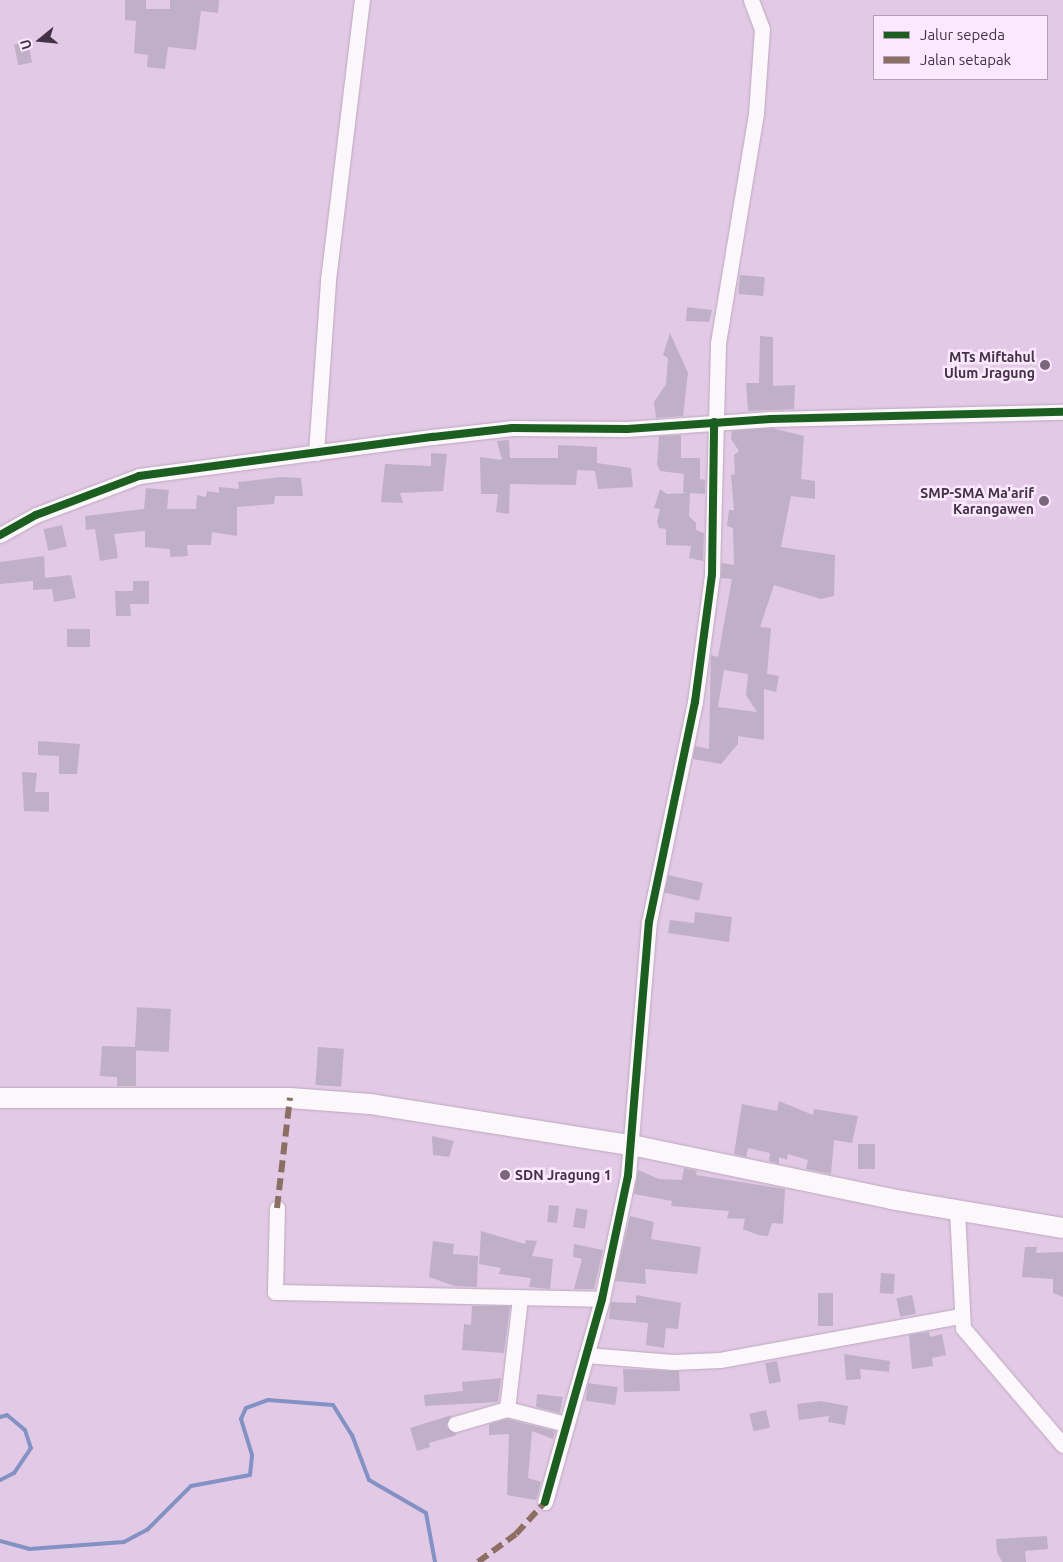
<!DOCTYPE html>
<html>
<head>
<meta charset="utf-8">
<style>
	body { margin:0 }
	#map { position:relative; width:1063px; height:1562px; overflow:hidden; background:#e2c9e5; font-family:Ubuntu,sans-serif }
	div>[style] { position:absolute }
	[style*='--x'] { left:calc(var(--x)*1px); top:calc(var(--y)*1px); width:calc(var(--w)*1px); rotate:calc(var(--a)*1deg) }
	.stream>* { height:4px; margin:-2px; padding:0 2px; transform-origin:2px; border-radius:2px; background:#8392c5 }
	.building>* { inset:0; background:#bfb0c7; transform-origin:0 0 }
	.roads { filter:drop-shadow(0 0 1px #bca8be) drop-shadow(0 0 1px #bca8be) }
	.minor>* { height:15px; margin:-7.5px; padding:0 7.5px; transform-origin:7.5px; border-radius:7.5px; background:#fbf7fb }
	.major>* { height:20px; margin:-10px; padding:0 10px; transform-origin:10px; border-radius:10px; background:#fbf7fb }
	.quiet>* { height:6px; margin-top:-3px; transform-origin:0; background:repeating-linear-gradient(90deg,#8d6e63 0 12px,transparent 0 18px) }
	.cycleway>* { height:8px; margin:-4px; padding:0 4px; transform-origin:4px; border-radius:4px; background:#1b5e20 }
	.dots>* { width:14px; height:14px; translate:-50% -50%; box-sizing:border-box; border:2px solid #fbe8fe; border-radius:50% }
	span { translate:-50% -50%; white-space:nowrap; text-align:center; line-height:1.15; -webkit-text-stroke:5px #fbe8fe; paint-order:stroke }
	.poi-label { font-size:14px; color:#433146; font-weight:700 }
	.right { translate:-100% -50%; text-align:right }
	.left { translate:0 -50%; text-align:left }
	.legend { position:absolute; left:873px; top:15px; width:175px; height:65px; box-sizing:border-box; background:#fbe8fe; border:1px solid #b19fb4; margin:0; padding:6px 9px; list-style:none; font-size:15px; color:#433146 }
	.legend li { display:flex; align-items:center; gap:10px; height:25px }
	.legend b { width:25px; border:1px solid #b19fb4 }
	.north { position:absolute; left:15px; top:15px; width:50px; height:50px; -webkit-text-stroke:4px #fbe8fe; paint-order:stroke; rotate:253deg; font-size:14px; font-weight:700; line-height:20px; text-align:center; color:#433146 }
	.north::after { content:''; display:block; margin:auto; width:18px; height:22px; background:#433146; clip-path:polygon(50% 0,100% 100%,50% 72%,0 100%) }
</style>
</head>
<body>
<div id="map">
	<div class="stream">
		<i style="--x:0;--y:1417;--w:7;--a:-16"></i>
		<i style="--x:7;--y:1415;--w:23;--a:40"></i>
		<i style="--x:25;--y:1430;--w:19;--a:72"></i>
		<i style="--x:31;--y:1448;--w:30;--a:124"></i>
		<i style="--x:14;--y:1473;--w:16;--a:153"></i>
		<i style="--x:0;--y:1541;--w:30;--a:15"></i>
		<i style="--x:29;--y:1549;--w:95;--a:-4.2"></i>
		<i style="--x:124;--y:1542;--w:26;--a:-28"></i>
		<i style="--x:147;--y:1530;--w:62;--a:-45"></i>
		<i style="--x:191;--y:1486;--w:60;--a:-10.6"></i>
		<i style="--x:250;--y:1475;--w:20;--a:-84"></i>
		<i style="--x:252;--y:1455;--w:38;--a:-107"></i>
		<i style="--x:241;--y:1419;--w:12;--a:-66"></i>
		<i style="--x:246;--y:1408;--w:23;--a:-20"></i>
		<i style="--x:268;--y:1400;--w:65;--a:4.4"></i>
		<i style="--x:333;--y:1405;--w:36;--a:58"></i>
		<i style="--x:352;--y:1435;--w:48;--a:69.3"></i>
		<i style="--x:369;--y:1480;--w:66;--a:30.1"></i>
		<i style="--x:426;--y:1513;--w:50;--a:79.6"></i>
	</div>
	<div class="building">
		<i style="clip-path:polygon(125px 0,146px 0,146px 9px,170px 9px,170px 0,219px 0,218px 13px,201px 11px,196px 50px,168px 47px,165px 69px,147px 67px,148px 55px,134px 53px,136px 21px,125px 20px)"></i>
		<i style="left:28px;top:42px;width:21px;height:14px;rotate:79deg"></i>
		<i style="left:740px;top:275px;width:25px;height:19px;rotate:5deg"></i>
		<i style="clip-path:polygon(687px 307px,712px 310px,709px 322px,686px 321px)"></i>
		<i style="clip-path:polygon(670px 333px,688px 373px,683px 416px,656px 418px,654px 402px,666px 384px,668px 358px,663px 355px)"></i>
		<i style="clip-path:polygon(760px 336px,773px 337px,773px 386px,795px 385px,794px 409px,748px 411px,746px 383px,759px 383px)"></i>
		<i style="clip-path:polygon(evenodd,772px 428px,804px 436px,801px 479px,815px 481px,815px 499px,791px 496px,781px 547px,835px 555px,834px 596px,821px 599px,774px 585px,760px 627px,771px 628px,767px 674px,779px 676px,776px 692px,764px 689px,764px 740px,738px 736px,738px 744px,721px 764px,693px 759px,695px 746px,709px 749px,711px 655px,718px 657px,732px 579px,721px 578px,722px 563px,734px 565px,733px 528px,727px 526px,729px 510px,734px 510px,731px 475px,735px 474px,734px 455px,739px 451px,731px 439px,732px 431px,772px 428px,724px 670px,748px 674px,746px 695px,757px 712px,718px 707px,724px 670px)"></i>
		<i style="clip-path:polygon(681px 435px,681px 458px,700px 458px,700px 479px,705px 480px,705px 494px,690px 493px,689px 516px,696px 523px,696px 530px,704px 533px,703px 561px,689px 558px,691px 546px,666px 545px,666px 529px,659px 528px,657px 522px,660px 509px,654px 508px,660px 489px,667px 494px,687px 493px,683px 492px,684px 474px,660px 471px,657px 464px,659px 436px)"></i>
		<i style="clip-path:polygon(509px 440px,510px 458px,558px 458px,558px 445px,597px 447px,597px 463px,631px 468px,633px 487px,598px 489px,595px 471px,577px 470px,576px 485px,510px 484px,509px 514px,496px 512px,498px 494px,481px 494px,480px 457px,502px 460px,497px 441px)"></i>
		<i style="clip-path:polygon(431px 453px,447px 454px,443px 491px,400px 493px,403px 503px,381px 502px,385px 464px,431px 466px)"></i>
		<i style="clip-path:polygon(282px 477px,301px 478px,303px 496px,275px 496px,274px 504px,237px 507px,237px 536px,212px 532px,211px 545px,187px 545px,188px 556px,170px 557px,170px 549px,145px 547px,145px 531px,114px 534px,118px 558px,100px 561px,95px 529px,86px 530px,85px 516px,144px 509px,146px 488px,169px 490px,167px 509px,196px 509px,197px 495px,206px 497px,207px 491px,219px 493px,219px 487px,239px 489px,238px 482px)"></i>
		<i style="left:62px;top:525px;width:22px;height:19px;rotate:77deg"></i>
		<i style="clip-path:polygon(44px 556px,45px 578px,71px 575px,76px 598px,54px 602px,52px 589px,33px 590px,33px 581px,0 584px,0 562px)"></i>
		<i style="clip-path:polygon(133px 581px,149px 581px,149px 604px,130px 604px,131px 616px,116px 616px,115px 591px,133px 591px)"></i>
		<i style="left:67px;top:629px;width:23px;height:18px"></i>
		<i style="clip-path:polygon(38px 741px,80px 744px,77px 774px,59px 774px,59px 756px,38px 755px)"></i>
		<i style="clip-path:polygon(22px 772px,37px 773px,35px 792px,49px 792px,49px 812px,24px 811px)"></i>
		<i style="left:668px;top:875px;width:36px;height:18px;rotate:13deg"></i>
		<i style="clip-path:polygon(695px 912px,732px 917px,729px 942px,668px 933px,670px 920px,694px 923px)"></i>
		<i style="left:171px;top:1009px;width:43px;height:34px;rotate:93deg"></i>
		<i style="clip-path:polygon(102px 1046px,136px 1047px,136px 1086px,117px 1086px,117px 1077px,100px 1076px)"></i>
		<i style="left:318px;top:1047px;width:26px;height:38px;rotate:4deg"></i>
		<i style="clip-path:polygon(779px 1101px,813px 1115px,814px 1109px,858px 1116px,852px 1143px,834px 1140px,831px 1174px,806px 1169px,808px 1160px,788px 1154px,787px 1160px,779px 1157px,779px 1164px,769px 1161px,770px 1153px,748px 1148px,746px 1157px,734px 1154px,742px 1104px,777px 1111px)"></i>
		<i style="clip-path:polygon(432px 1136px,454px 1141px,449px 1157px,433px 1155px)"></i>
		<i style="left:858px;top:1144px;width:17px;height:25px"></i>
		<i style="clip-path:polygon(684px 1168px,697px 1171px,696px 1175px,785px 1189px,783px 1224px,772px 1223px,768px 1236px,758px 1235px,743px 1229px,745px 1219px,727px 1218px,729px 1211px,671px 1206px,672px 1201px,634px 1194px,638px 1170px,659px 1179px,682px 1180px)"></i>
		<i style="left:549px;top:1205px;width:10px;height:17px;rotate:6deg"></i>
		<i style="left:576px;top:1208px;width:12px;height:19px;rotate:9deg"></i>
		<i style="clip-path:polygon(630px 1216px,654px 1222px,651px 1239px,701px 1247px,697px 1274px,645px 1269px,646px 1284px,615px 1281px)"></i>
		<i style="clip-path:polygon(481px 1231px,525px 1244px,526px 1240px,537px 1241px,532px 1256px,553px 1259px,550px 1289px,529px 1287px,531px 1278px,499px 1274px,501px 1268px,479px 1264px)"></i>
		<i style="clip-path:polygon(433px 1241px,454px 1244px,453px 1254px,478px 1256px,477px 1287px,455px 1286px,429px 1277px)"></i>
		<i style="clip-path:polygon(574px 1244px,603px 1250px,594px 1289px,574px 1289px,582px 1259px,573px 1257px)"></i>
		<i style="clip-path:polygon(1025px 1247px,1037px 1247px,1036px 1253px,1063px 1252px,1063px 1297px,1053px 1293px,1053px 1279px,1022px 1277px)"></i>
		<i style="left:881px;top:1273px;width:14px;height:20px;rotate:4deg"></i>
		<i style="left:818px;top:1293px;width:15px;height:33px"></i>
		<i style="clip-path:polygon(636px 1295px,681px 1303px,678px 1329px,666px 1328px,664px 1348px,646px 1345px,648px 1323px,609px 1319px,611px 1302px,636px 1303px)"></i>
		<i style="left:912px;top:1295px;width:19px;height:16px;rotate:78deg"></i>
		<i style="clip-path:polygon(472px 1306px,510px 1306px,504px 1353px,462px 1350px,464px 1324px,471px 1325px)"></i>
		<i style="clip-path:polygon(929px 1332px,930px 1337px,942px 1334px,946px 1355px,932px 1358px,933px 1366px,912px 1369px,909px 1335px)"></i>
		<i style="clip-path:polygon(844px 1354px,890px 1361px,889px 1372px,860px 1369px,861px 1379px,846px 1380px)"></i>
		<i style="left:777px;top:1361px;width:21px;height:12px;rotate:79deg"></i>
		<i style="clip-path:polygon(623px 1369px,679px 1371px,680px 1391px,624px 1392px)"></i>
		<i style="clip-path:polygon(501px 1378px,498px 1402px,425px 1406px,424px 1395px,463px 1391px,462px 1382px)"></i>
		<i style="left:588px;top:1383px;width:30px;height:18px;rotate:8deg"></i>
		<i style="clip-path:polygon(537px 1394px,563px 1397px,560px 1413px,536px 1407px)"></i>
		<i style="clip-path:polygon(821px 1401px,848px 1406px,845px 1425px,828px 1422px,829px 1416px,799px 1420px,797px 1404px)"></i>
		<i style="left:766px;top:1410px;width:18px;height:17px;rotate:77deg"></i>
		<i style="clip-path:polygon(452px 1415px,446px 1426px,457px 1435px,429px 1443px,430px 1447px,417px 1451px,410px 1428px)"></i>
		<i style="clip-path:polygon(507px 1419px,555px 1431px,553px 1439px,532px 1431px,528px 1478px,541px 1482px,536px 1500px,507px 1495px,509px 1434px,489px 1435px,489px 1424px)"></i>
		<i style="clip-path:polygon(1047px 1536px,1048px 1549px,1025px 1551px,1026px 1562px,1002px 1562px,997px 1552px,996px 1539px)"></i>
	</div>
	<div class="roads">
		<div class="minor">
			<i style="--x:316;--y:453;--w:173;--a:-86"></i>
			<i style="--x:328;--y:280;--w:282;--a:-83.1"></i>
			<i style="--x:0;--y:535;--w:41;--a:-29.1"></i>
			<i style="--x:36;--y:515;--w:110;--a:-20.7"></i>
			<i style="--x:139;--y:476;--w:297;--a:-7.6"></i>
			<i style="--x:433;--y:437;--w:80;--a:-6.5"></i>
			<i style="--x:512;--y:428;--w:115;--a:0.5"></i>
			<i style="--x:627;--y:429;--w:144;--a:-4"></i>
			<i style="--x:771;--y:419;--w:292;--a:-1.4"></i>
			<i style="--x:277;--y:1208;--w:84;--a:91.4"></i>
			<i style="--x:275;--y:1292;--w:327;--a:1.2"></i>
			<i style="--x:957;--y:1210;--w:118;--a:87.1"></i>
			<i style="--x:963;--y:1328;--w:154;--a:49.5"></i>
			<i style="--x:586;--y:1355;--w:87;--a:4.6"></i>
			<i style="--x:673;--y:1362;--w:47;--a:-2.4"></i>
			<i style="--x:720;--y:1360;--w:243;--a:-10.4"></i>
			<i style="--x:507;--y:1409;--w:61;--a:14.3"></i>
			<i style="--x:455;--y:1424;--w:54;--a:-16.1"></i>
			<i style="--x:507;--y:1409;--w:112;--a:-83.3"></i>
			<i style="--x:545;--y:1502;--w:211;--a:-74.3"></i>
			<i style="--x:602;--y:1299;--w:126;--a:-78.1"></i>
			<i style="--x:628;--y:1176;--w:255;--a:-85.3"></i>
			<i style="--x:649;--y:922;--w:225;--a:-78.2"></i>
			<i style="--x:695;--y:702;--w:129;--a:-82.4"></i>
			<i style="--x:712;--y:574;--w:231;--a:-88.5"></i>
			<i style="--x:718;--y:343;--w:232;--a:-80.6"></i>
			<i style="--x:756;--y:114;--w:85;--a:-86"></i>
			<i style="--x:762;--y:29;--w:31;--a:-111"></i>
		</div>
		<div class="major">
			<i style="--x:0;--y:1098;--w:290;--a:0"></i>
			<i style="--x:290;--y:1098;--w:80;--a:4.3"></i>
			<i style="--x:370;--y:1104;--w:274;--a:9"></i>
			<i style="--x:641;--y:1147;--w:255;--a:11.7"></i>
			<i style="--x:891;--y:1199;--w:174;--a:9.6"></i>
		</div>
	</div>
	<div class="quiet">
		<i style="--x:277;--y:1208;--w:111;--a:-83.3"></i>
		<i style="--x:478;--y:1562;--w:47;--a:-36.4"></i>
		<i style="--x:516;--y:1534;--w:43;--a:-47.8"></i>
	</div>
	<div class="cycleway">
		<i style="--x:0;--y:535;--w:41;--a:-29.1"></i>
		<i style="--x:36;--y:515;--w:110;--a:-20.7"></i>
		<i style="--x:139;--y:476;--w:297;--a:-7.6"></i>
		<i style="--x:433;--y:437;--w:80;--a:-6.5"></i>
		<i style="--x:512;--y:428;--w:115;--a:0.5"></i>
		<i style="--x:627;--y:429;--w:144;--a:-4"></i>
		<i style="--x:771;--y:419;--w:292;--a:-1.4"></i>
		<i style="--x:545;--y:1502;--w:211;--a:-74.3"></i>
		<i style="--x:602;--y:1299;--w:126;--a:-78.1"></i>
		<i style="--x:628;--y:1176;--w:255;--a:-85.3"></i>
		<i style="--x:649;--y:922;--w:225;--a:-78.2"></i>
		<i style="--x:695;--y:702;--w:129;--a:-82.4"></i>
		<i style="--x:712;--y:574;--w:152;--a:-89.2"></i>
	</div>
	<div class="dots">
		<i style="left:1045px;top:365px;background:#7b667e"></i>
		<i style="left:1044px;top:501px;background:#7b667e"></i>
		<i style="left:505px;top:1175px;background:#7b667e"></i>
	</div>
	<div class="poi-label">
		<span class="right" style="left:1035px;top:365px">MTs Miftahul<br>Ulum Jragung</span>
		<span class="right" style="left:1034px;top:501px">SMP-SMA Ma'arif<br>Karangawen</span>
		<span class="left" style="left:515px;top:1175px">SDN Jragung 1</span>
	</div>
	<ul class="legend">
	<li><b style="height:6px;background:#1b5e20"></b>Jalur sepeda</li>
	<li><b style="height:6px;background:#8d6e63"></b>Jalan setapak</li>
	</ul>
	<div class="north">U</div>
</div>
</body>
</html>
